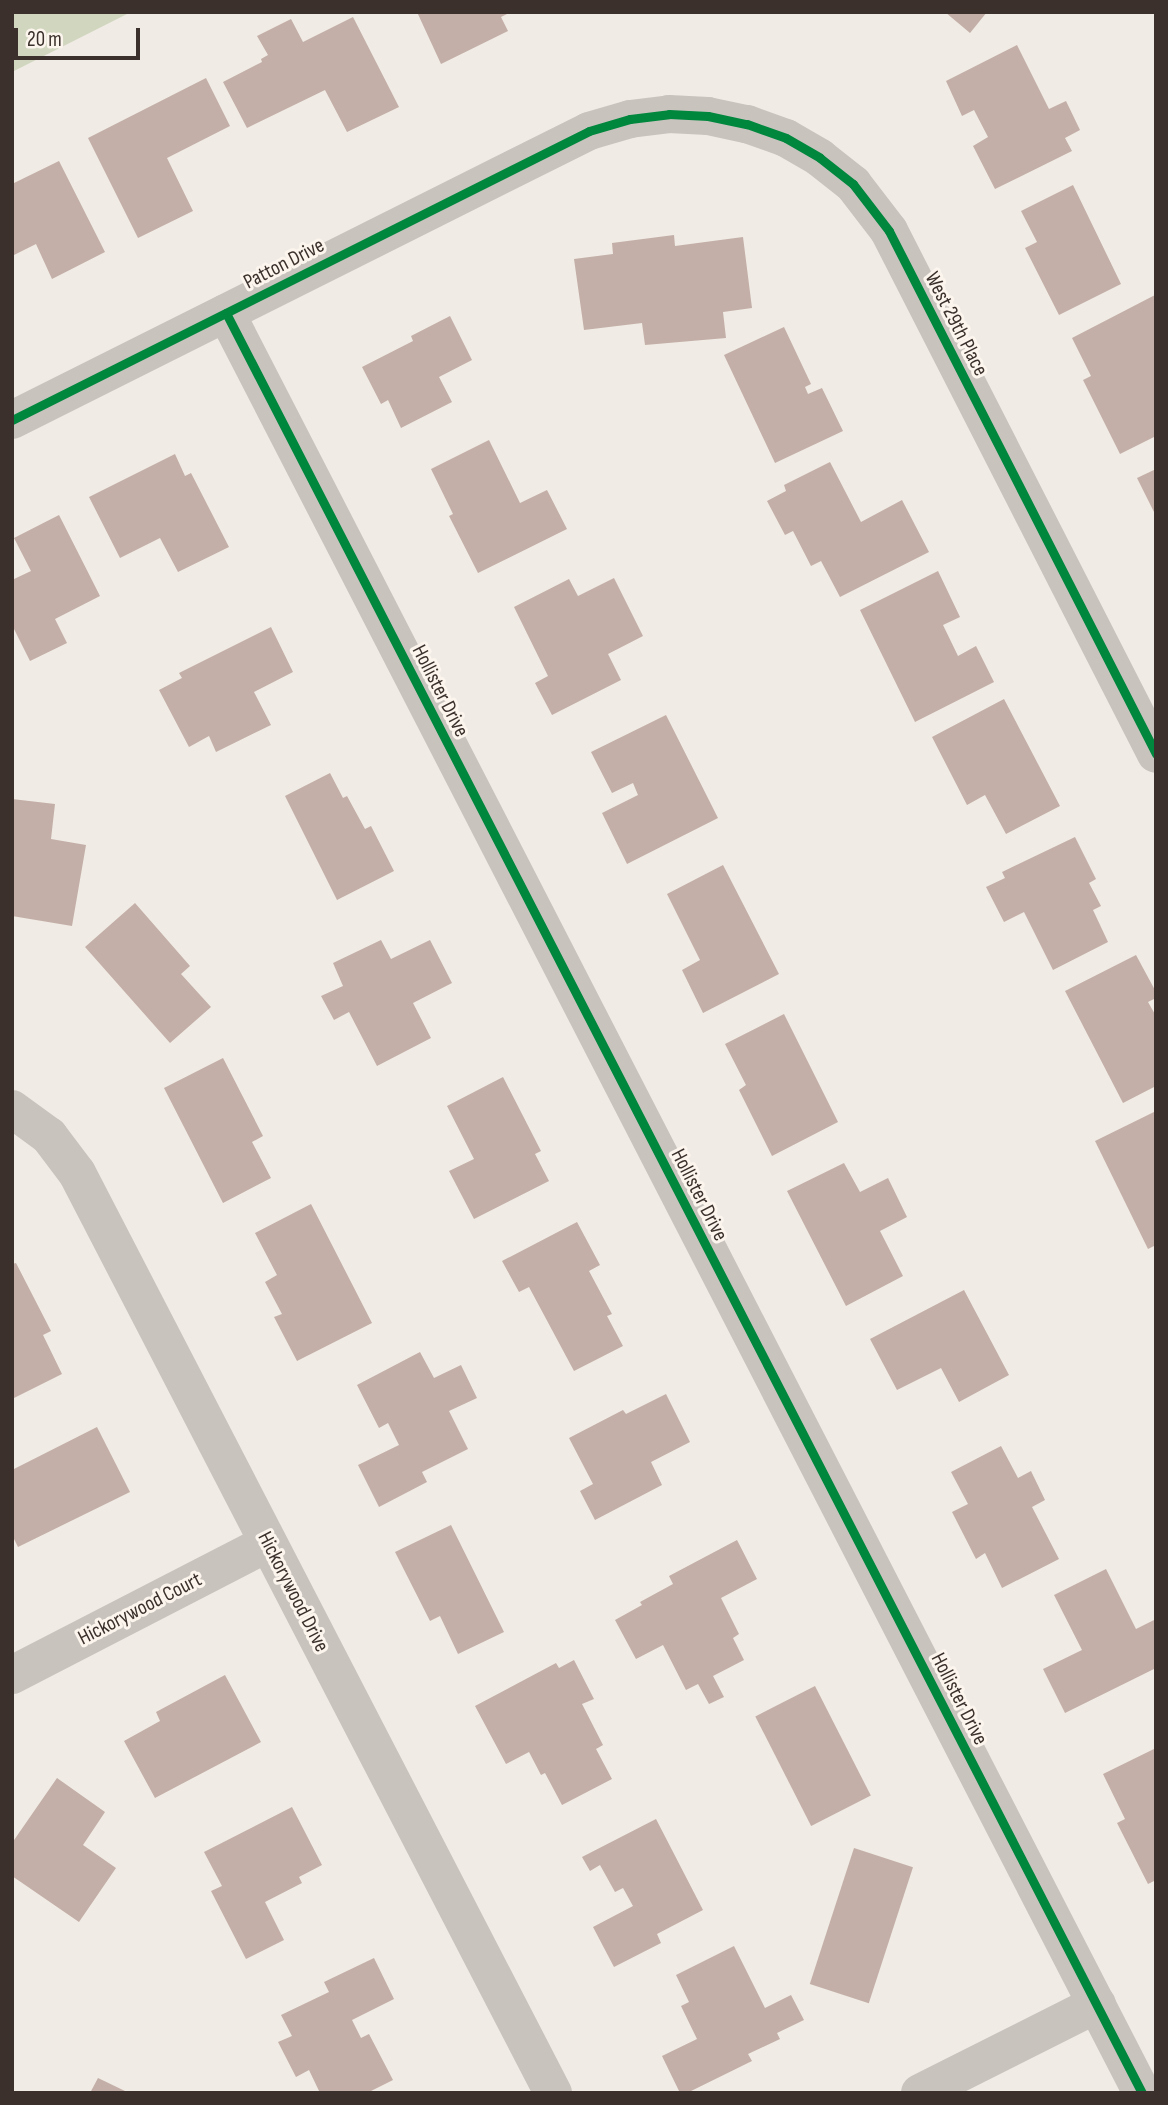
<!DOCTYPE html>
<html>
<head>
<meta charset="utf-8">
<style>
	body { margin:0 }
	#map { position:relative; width:1168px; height:2105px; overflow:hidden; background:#f0ebe5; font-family:"Sofia Sans Condensed",sans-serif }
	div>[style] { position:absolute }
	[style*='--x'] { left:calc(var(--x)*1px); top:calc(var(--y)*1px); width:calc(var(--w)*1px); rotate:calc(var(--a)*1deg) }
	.green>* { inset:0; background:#d1d6bf }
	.building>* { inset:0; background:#c3afa7; transform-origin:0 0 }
	.minor>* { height:38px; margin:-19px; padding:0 19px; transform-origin:19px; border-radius:19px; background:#c9c3be }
	.cycleway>* { height:9px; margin:-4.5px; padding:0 4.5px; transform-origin:4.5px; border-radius:4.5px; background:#00873e }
	span { translate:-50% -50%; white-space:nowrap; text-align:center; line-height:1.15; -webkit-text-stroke:6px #fbf5ee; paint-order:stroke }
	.street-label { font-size:21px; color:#3b302b }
	.frame { position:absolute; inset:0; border:14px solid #3b302b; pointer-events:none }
	.scale { position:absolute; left:14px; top:28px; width:126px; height:32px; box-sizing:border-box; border:4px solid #3b302b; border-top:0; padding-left:9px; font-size:21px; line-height:24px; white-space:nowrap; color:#3b302b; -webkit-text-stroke:5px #fbf5ee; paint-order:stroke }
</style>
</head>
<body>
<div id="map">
	<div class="green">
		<i style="clip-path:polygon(12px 12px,131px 12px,12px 72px)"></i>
	</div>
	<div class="building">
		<i style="clip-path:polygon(417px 12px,511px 12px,501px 17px,508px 31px,441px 64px)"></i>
		<i style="clip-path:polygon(945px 12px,987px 12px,970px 33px)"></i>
		<i style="clip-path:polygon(353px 17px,399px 107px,347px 132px,325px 90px,247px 128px,223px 82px,262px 62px,261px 59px,268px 55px,257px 36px,291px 19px,303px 42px)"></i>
		<i style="clip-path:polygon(1017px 45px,1049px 109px,1066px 101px,1080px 130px,1065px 138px,1072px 151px,995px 189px,973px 146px,988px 137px,974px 110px,962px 116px,946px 81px)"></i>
		<i style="clip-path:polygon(206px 78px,230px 126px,167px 158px,193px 211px,138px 238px,88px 138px)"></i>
		<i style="clip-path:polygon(59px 161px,105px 252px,52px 279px,36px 244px,12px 256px,12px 184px)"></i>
		<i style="clip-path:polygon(1073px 185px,1121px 284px,1059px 315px,1025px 248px,1037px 242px,1021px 211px)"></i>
		<i style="clip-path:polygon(674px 235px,675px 246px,743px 237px,752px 308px,723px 312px,726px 338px,645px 345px,642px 323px,584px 330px,574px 259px,613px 254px,612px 243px)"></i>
		<i style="clip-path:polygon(1155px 295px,1156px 436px,1120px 454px,1083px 380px,1091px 376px,1072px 338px)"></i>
		<i style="clip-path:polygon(450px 316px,472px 360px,439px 377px,452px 402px,401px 428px,388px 400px,381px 404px,362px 367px,413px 341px,411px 336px)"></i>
		<i style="clip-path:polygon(784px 327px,811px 384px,805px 387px,808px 394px,822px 388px,843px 431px,775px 463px,724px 355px)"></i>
		<i style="clip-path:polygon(489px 440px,520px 503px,547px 490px,567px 529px,478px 573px,449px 516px,453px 514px,431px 469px)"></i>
		<i style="clip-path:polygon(175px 454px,185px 476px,191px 473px,229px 547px,178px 572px,160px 538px,120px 558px,89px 497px)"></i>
		<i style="clip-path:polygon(830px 462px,861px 522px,902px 500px,929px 552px,840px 597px,821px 561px,811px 566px,793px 531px,785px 535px,767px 501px,786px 491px,784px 485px)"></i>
		<i style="clip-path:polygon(1156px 469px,1156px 516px,1137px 478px)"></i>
		<i style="clip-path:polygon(59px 515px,100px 596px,55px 619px,67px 643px,30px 661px,12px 625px,12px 580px,31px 571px,14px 538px)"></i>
		<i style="clip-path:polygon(938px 571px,960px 617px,943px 625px,958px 656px,976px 646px,994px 682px,915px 722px,860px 610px)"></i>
		<i style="clip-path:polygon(614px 578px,643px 636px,608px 654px,621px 680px,552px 715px,535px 683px,548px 676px,514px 607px,569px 579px,578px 596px)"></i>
		<i style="clip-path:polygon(271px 627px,293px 672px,254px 692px,271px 725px,216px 752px,209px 736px,189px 747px,159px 690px,182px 678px,179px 673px)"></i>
		<i style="clip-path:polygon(1004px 699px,1060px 806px,1006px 834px,985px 795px,967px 805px,932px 737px)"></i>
		<i style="clip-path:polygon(666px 715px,718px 818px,627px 864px,602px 813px,638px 795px,633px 783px,612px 793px,591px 752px)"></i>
		<i style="clip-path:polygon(330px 773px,343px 798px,347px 796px,365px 829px,371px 826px,394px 871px,337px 900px,285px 796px)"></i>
		<i style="clip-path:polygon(12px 799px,55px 804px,51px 839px,86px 845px,72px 926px,12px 916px)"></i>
		<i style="clip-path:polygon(1075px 837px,1096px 879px,1089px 883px,1101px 906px,1093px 910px,1108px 942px,1053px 970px,1024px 912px,1004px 922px,986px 887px,1005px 878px,1002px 872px)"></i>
		<i style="clip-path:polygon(723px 865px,779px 974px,703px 1013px,682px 970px,700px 960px,667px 894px)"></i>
		<i style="clip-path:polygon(135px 903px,190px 966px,181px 974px,211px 1007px,170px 1043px,85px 947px)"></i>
		<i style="clip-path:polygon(381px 940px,391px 959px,430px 940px,452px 983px,413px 1003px,431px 1038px,377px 1066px,349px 1012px,334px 1020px,321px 996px,343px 986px,333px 963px)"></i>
		<i style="clip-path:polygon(1136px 955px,1156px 992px,1156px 998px,1148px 1002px,1156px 1016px,1156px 1086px,1123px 1103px,1065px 991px)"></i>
		<i style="clip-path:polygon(784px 1014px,838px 1122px,772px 1156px,739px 1090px,746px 1085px,725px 1044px)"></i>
		<i style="clip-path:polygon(223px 1058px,263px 1136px,252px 1142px,271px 1178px,223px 1203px,164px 1088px)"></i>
		<i style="clip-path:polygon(503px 1077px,541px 1151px,535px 1154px,549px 1181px,474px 1219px,449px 1171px,474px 1159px,447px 1106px)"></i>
		<i style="clip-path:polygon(1156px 1111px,1156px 1245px,1148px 1249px,1095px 1141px)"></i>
		<i style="clip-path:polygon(844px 1163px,860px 1192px,888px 1178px,907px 1217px,880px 1231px,903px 1276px,846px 1306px,787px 1191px)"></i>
		<i style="clip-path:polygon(311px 1204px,372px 1323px,297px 1361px,274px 1317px,282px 1314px,265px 1282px,277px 1275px,255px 1233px)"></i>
		<i style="clip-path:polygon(577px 1222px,600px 1265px,589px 1271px,612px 1314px,607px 1316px,623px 1346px,574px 1371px,529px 1287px,519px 1292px,502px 1261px)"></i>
		<i style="clip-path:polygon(16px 1263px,51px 1331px,43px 1335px,62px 1374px,12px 1399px,12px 1264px)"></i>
		<i style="clip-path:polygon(964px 1290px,1009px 1375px,959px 1402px,941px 1368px,897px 1390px,870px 1339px)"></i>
		<i style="clip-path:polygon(420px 1352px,434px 1378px,461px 1365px,477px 1398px,449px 1411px,468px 1449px,422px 1472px,427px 1482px,379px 1507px,358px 1465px,399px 1445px,388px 1423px,379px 1428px,357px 1385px)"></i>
		<i style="clip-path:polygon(666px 1394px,690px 1442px,651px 1462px,662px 1485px,595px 1520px,580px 1491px,593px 1484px,569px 1438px,623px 1410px,626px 1414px)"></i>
		<i style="clip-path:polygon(97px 1427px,130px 1492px,18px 1547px,12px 1535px,12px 1470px)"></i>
		<i style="clip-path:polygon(1001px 1446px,1018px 1478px,1031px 1471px,1045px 1500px,1032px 1507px,1059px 1559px,1002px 1588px,985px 1553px,976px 1559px,952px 1512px,968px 1504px,951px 1472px)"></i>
		<i style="clip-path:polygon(451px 1525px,504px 1632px,458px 1654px,440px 1616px,430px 1621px,395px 1552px)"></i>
		<i style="clip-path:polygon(737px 1540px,757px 1579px,721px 1598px,739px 1634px,733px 1638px,744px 1660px,713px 1676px,724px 1697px,709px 1704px,698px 1684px,686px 1690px,663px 1645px,636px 1659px,615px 1620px,642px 1605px,640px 1602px,673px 1584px,669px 1576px)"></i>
		<i style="clip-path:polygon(1106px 1569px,1136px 1629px,1156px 1619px,1156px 1668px,1065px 1713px,1043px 1669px,1082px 1650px,1054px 1595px)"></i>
		<i style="clip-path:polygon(574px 1660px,594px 1699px,582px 1704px,603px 1745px,596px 1749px,612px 1779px,562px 1805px,545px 1773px,541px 1775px,529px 1752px,506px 1764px,475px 1706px,556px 1663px,559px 1668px)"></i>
		<i style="clip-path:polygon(225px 1675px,261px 1742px,155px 1798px,124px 1741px,160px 1721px,156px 1712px)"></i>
		<i style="left:815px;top:1686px;width:123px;height:67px;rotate:63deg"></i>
		<i style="clip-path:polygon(1156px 1748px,1156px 1880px,1148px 1884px,1117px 1823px,1125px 1819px,1103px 1774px)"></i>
		<i style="clip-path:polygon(57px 1778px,105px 1812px,83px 1845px,116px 1868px,79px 1922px,12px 1876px,12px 1843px)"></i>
		<i style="clip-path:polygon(292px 1807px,322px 1865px,299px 1877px,302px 1883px,265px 1902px,284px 1940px,246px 1959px,211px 1891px,222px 1886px,204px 1852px)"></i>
		<i style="clip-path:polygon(656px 1819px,703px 1910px,657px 1934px,661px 1943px,614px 1967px,593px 1927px,633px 1906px,623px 1888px,615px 1892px,600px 1865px,590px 1871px,582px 1857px)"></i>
		<i style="left:854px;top:1848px;width:62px;height:143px;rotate:18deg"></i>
		<i style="clip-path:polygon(734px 1946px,765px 2008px,791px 1995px,804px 2020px,777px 2033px,780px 2039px,748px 2054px,752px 2061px,687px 2093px,680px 2093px,662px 2056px,697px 2039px,681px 2006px,689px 2002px,676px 1975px)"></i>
		<i style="clip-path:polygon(374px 1958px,394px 1999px,352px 2020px,361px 2038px,369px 2034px,393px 2080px,367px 2093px,320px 2093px,309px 2070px,296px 2077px,278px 2042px,292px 2036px,281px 2015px,329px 1992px,324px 1982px)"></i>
		<i style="clip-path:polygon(98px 2078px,125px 2091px,124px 2093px,90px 2093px)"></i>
	</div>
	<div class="minor">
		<i style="--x:226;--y:313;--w:2002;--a:62.77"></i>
		<i style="--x:12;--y:420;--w:645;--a:-26.6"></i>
		<i style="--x:589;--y:131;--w:43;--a:-16.3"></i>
		<i style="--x:630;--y:119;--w:39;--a:-7"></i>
		<i style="--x:669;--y:114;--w:39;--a:3"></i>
		<i style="--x:708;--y:116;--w:40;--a:12"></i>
		<i style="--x:747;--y:124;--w:41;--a:19.7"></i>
		<i style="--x:786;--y:138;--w:39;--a:30"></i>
		<i style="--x:820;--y:158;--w:42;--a:38.2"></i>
		<i style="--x:853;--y:184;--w:59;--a:52.5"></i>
		<i style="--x:889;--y:231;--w:587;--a:62.95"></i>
		<i style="--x:12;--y:1109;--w:46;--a:36.1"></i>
		<i style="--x:49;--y:1136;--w:46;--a:52.9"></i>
		<i style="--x:77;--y:1173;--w:1036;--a:62.64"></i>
		<i style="--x:12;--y:1675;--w:288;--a:-27.3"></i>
		<i style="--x:920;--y:2093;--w:198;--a:-26.7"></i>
	</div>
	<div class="cycleway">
		<i style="--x:226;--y:313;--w:2002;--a:62.77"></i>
		<i style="--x:12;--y:420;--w:645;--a:-26.6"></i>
		<i style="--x:589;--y:131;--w:43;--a:-16.3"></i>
		<i style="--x:630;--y:119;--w:39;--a:-7"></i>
		<i style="--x:669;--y:114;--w:39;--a:3"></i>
		<i style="--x:708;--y:116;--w:40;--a:12"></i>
		<i style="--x:747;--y:124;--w:41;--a:19.7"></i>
		<i style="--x:786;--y:138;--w:39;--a:30"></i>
		<i style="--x:820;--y:158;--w:42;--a:38.2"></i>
		<i style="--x:853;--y:184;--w:59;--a:52.5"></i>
		<i style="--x:889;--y:231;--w:587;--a:62.95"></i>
	</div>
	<div class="street-label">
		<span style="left:284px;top:264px;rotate:-27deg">Patton Drive</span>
		<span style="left:956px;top:324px;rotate:63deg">West 29th Place</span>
		<span style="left:440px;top:691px;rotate:63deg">Hollister Drive</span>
		<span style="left:699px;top:1195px;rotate:63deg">Hollister Drive</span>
		<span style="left:293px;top:1592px;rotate:63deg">Hickorywood Drive</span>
		<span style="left:140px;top:1609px;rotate:-27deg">Hickorywood Court</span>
		<span style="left:959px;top:1699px;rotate:63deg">Hollister Drive</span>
	</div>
	<div class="frame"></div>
	<div class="scale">20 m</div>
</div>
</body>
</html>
